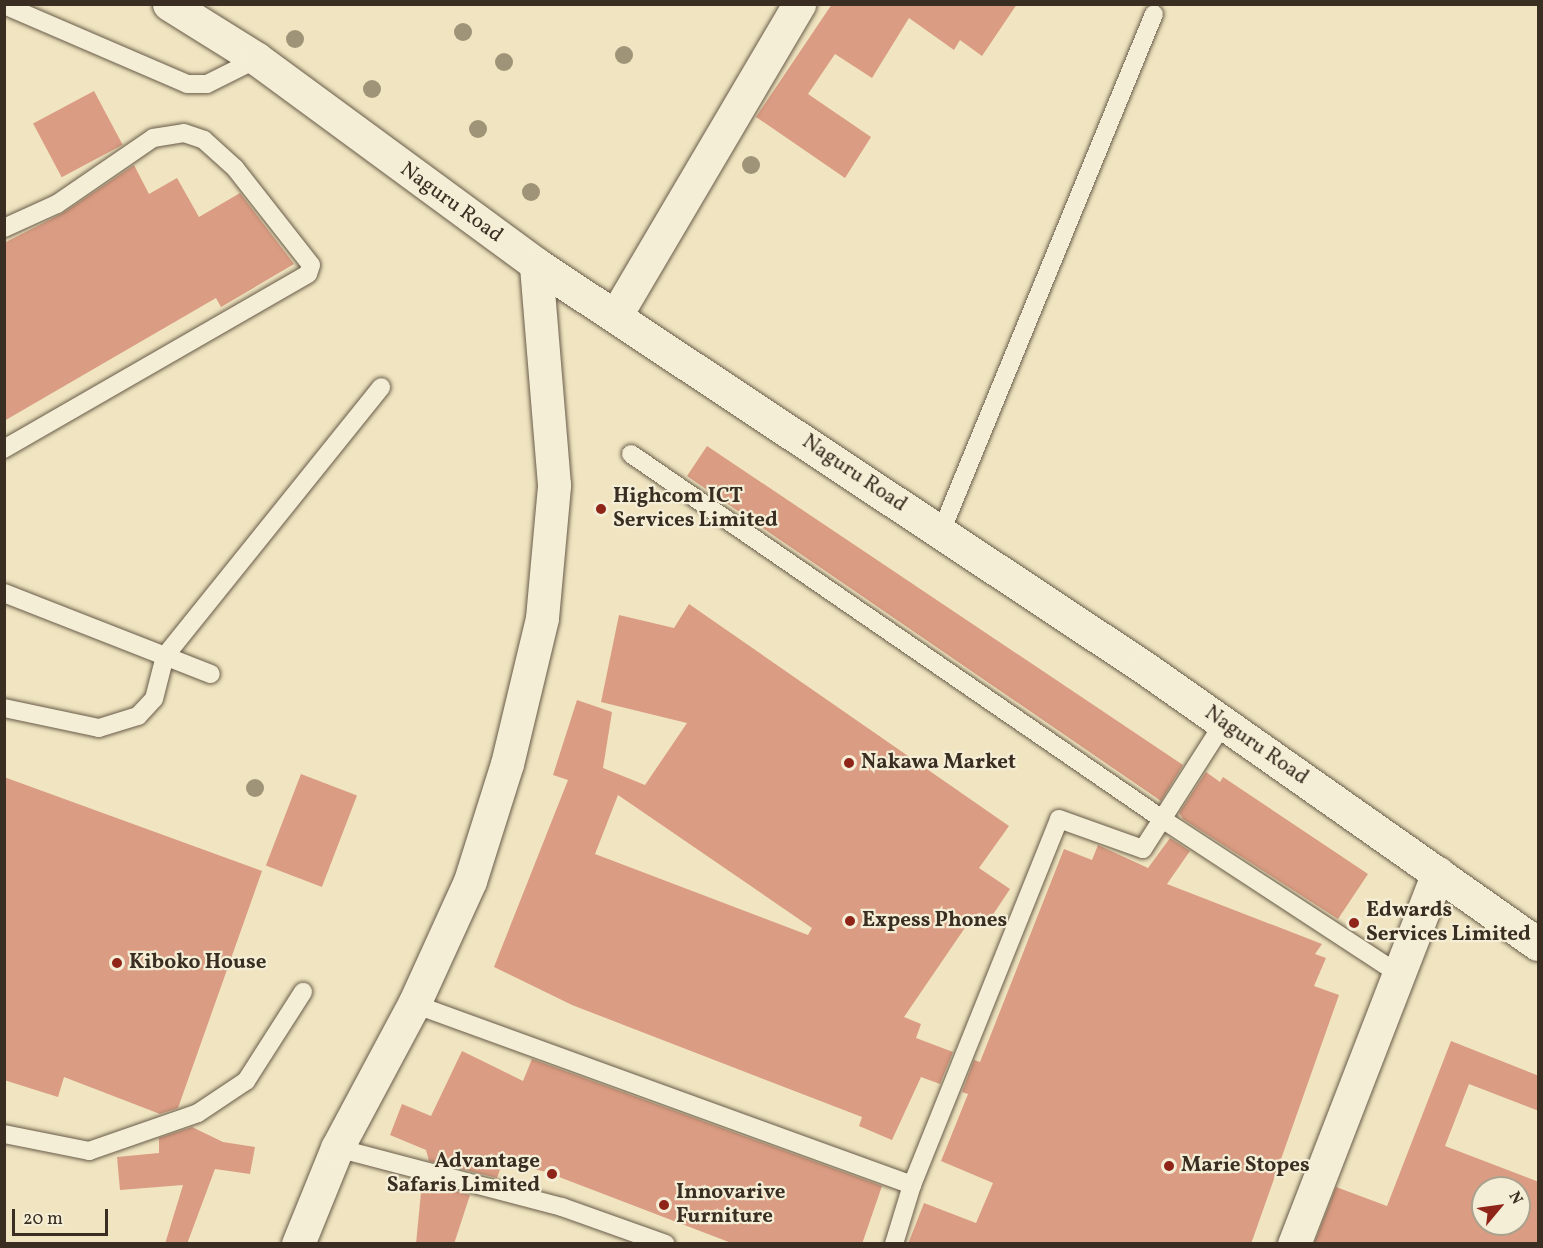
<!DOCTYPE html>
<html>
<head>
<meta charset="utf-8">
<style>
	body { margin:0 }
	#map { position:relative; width:1543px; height:1248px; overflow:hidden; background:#f0e5c0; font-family:Vollkorn,serif }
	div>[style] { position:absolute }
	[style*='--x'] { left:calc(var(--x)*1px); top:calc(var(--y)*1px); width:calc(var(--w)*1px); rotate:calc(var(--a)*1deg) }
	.building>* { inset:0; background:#da9c82; transform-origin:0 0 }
	.roads { filter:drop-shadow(0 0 2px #685b49) drop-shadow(0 0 2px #685b49) }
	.lane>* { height:18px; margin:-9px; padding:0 9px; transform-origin:9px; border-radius:9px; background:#f5eed6 }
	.street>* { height:33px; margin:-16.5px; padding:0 16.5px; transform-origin:16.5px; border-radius:16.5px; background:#f5eed6 }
	.secondary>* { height:33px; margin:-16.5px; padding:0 16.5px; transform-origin:16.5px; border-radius:16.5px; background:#f5eed6 }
	.trees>* { width:18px; height:18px; margin:-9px; border-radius:50%; background:#9f9477 }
	.dots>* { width:16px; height:16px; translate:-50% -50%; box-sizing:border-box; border:3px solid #f5eed6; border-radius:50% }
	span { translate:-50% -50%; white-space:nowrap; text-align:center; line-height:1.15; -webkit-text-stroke:4.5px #f5eed6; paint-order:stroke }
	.street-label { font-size:21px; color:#3a2d21 }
	.poi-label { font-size:21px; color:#3a2d21; font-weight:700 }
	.left { translate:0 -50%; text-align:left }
	.right { translate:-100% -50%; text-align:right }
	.frame { position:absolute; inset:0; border:6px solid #3a2d21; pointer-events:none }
	.north { position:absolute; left:1471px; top:1176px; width:60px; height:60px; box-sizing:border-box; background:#f5eed6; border:2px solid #aaa18e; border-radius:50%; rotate:61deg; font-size:16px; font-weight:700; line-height:24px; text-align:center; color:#3a2d21 }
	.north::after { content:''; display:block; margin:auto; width:21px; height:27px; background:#8f2418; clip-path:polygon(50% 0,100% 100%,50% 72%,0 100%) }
	.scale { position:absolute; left:12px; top:1209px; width:96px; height:27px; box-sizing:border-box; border:3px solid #3a2d21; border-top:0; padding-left:8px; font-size:18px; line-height:21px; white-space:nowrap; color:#3a2d21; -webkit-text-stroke:4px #f5eed6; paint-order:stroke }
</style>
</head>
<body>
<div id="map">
	<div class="building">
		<i style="clip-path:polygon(832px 4px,1017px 4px,982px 56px,960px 40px,954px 50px,909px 18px,872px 78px,835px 54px,808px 94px,871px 137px,845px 178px,756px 117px)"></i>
		<i style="left:94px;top:91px;width:61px;height:69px;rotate:62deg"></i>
		<i style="clip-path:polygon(134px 165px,149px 194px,177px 178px,199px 217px,240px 193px,294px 264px,221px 307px,216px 298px,4px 421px,4px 243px,63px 213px)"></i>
		<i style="clip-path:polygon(707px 446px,1183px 765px,1161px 801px,687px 476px)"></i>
		<i style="clip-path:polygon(evenodd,689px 604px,1009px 826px,979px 868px,1010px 889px,986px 925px,973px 916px,904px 1017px,921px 1024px,916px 1038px,953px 1052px,940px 1084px,921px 1077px,892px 1140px,859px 1126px,862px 1117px,572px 1005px,494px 967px,568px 780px,553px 775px,577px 700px,612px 712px,603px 768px,645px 785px,687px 723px,601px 702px,619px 615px,674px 628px,689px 604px,618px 795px,812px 928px,808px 935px,595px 854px,618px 795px)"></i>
		<i style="clip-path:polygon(1206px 772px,1220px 782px,1223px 777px,1368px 874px,1338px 919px,1183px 819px,1179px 813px)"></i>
		<i style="left:301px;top:774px;width:60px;height:98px;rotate:21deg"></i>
		<i style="clip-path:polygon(4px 777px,262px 871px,178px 1108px,160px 1114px,64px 1077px,58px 1097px,4px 1080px)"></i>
		<i style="clip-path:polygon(1170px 838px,1190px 851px,1167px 884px,1322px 944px,1315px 954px,1326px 958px,1314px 986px,1339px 995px,1251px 1244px,908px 1244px,924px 1203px,976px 1223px,993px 1183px,941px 1161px,968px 1094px,962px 1092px,974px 1060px,980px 1062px,1064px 849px,1092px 860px,1098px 845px,1148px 868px)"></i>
		<i style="clip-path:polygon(evenodd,1451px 1041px,1539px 1076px,1539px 1111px,1469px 1084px,1445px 1146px,1539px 1182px,1539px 1244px,1314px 1244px,1336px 1187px,1387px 1206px,1451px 1041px,1483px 1188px,1519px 1188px,1519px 1224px,1483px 1224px,1483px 1188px)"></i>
		<i style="clip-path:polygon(462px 1051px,523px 1081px,532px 1059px,882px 1186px,862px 1244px,734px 1244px,546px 1172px,503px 1161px,497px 1178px,429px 1161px,426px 1150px,390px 1135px,402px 1104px,431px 1116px)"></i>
		<i style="clip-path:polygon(192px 1127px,223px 1142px,255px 1147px,250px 1174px,215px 1169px,187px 1244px,165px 1244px,183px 1185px,120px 1190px,117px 1157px,159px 1153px,159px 1138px)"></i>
		<i style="clip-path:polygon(422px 1182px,470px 1195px,454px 1244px,416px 1244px)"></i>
	</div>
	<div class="roads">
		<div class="lane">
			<i style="--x:4;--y:5;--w:199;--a:23.3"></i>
			<i style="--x:187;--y:84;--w:20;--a:0"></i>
			<i style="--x:207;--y:84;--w:56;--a:-26.6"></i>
			<i style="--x:4;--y:228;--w:58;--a:-24.4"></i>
			<i style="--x:57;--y:204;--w:116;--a:-34.5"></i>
			<i style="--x:153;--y:138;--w:31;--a:-9"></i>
			<i style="--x:184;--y:133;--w:21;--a:19"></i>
			<i style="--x:204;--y:140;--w:42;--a:42.1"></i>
			<i style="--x:235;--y:168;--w:123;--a:51.9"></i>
			<i style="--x:311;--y:265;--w:9;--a:108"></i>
			<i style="--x:308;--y:274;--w:351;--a:150.1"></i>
			<i style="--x:631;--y:454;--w:644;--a:34.5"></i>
			<i style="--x:1162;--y:819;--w:285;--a:33.2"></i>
			<i style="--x:941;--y:532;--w:560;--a:-67.65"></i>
			<i style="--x:4;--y:593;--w:222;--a:21.4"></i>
			<i style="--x:4;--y:708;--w:97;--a:11.9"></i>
			<i style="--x:99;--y:728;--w:41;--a:-17.1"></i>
			<i style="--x:138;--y:716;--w:23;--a:-47"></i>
			<i style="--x:154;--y:699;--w:44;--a:-75.7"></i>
			<i style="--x:165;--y:656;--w:345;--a:-51.2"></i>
			<i style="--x:414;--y:1004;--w:530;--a:19.97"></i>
			<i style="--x:912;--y:1185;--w:62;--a:107"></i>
			<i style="--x:4;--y:1134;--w:87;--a:11.3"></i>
			<i style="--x:89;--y:1151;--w:115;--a:-19.2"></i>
			<i style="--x:198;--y:1113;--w:58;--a:-33.7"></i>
			<i style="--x:246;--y:1081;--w:106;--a:-57.4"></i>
			<i style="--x:337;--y:1148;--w:233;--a:14.7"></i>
			<i style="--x:562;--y:1207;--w:110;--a:19.6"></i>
			<i style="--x:912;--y:1185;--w:394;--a:-68.1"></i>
			<i style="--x:1059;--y:819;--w:89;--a:19.7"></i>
			<i style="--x:1143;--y:849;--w:148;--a:-57.4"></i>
		</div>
		<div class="street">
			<i style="--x:616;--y:315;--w:361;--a:-59.5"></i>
			<i style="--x:298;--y:1244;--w:104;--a:-67.9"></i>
			<i style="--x:337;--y:1148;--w:163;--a:-61.9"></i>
			<i style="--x:414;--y:1004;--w:135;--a:-65.5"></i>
			<i style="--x:470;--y:881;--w:123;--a:-72.5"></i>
			<i style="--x:507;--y:764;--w:150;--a:-76.5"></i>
			<i style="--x:542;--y:618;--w:134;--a:-84.8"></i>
			<i style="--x:554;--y:485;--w:222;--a:-94.7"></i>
			<i style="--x:1294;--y:1244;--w:398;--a:-68.8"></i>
		</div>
		<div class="secondary">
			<i style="--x:169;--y:4;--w:104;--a:32"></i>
			<i style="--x:257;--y:59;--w:346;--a:36.3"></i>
			<i style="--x:536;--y:264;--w:731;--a:33.56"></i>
			<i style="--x:1145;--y:668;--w:480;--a:35.1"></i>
		</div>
	</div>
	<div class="trees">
		<i style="left:463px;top:32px"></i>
		<i style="left:295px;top:39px"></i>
		<i style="left:624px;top:55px"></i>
		<i style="left:504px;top:62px"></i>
		<i style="left:372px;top:89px"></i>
		<i style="left:478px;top:129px"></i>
		<i style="left:751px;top:165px"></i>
		<i style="left:531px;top:192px"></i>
		<i style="left:255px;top:788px"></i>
	</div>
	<div class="dots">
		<i style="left:601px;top:509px;background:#8f2418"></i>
		<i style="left:849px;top:763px;background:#8f2418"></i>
		<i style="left:850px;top:921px;background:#8f2418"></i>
		<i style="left:1354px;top:923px;background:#8f2418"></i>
		<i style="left:117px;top:963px;background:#8f2418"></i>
		<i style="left:1169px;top:1166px;background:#8f2418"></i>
		<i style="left:552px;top:1174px;background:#8f2418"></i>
		<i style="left:664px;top:1205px;background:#8f2418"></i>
	</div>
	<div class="street-label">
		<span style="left:451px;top:203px;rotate:36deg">Naguru Road</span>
		<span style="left:854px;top:474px;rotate:34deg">Naguru Road</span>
		<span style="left:1256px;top:746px;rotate:35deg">Naguru Road</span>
	</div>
	<div class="poi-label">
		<span class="left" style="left:613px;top:509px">Highcom ICT<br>Services Limited</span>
		<span class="left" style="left:861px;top:763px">Nakawa Market</span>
		<span class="left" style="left:1366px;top:923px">Edwards<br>Services Limited</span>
		<span class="left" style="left:862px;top:921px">Expess Phones</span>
		<span class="left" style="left:129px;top:963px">Kiboko House</span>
		<span class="right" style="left:540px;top:1174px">Advantage<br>Safaris Limited</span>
		<span class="left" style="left:1181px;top:1166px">Marie Stopes</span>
		<span class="left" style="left:676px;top:1205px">Innovarive<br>Furniture</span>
	</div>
	<div class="frame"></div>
	<div class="north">N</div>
	<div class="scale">20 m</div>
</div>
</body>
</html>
